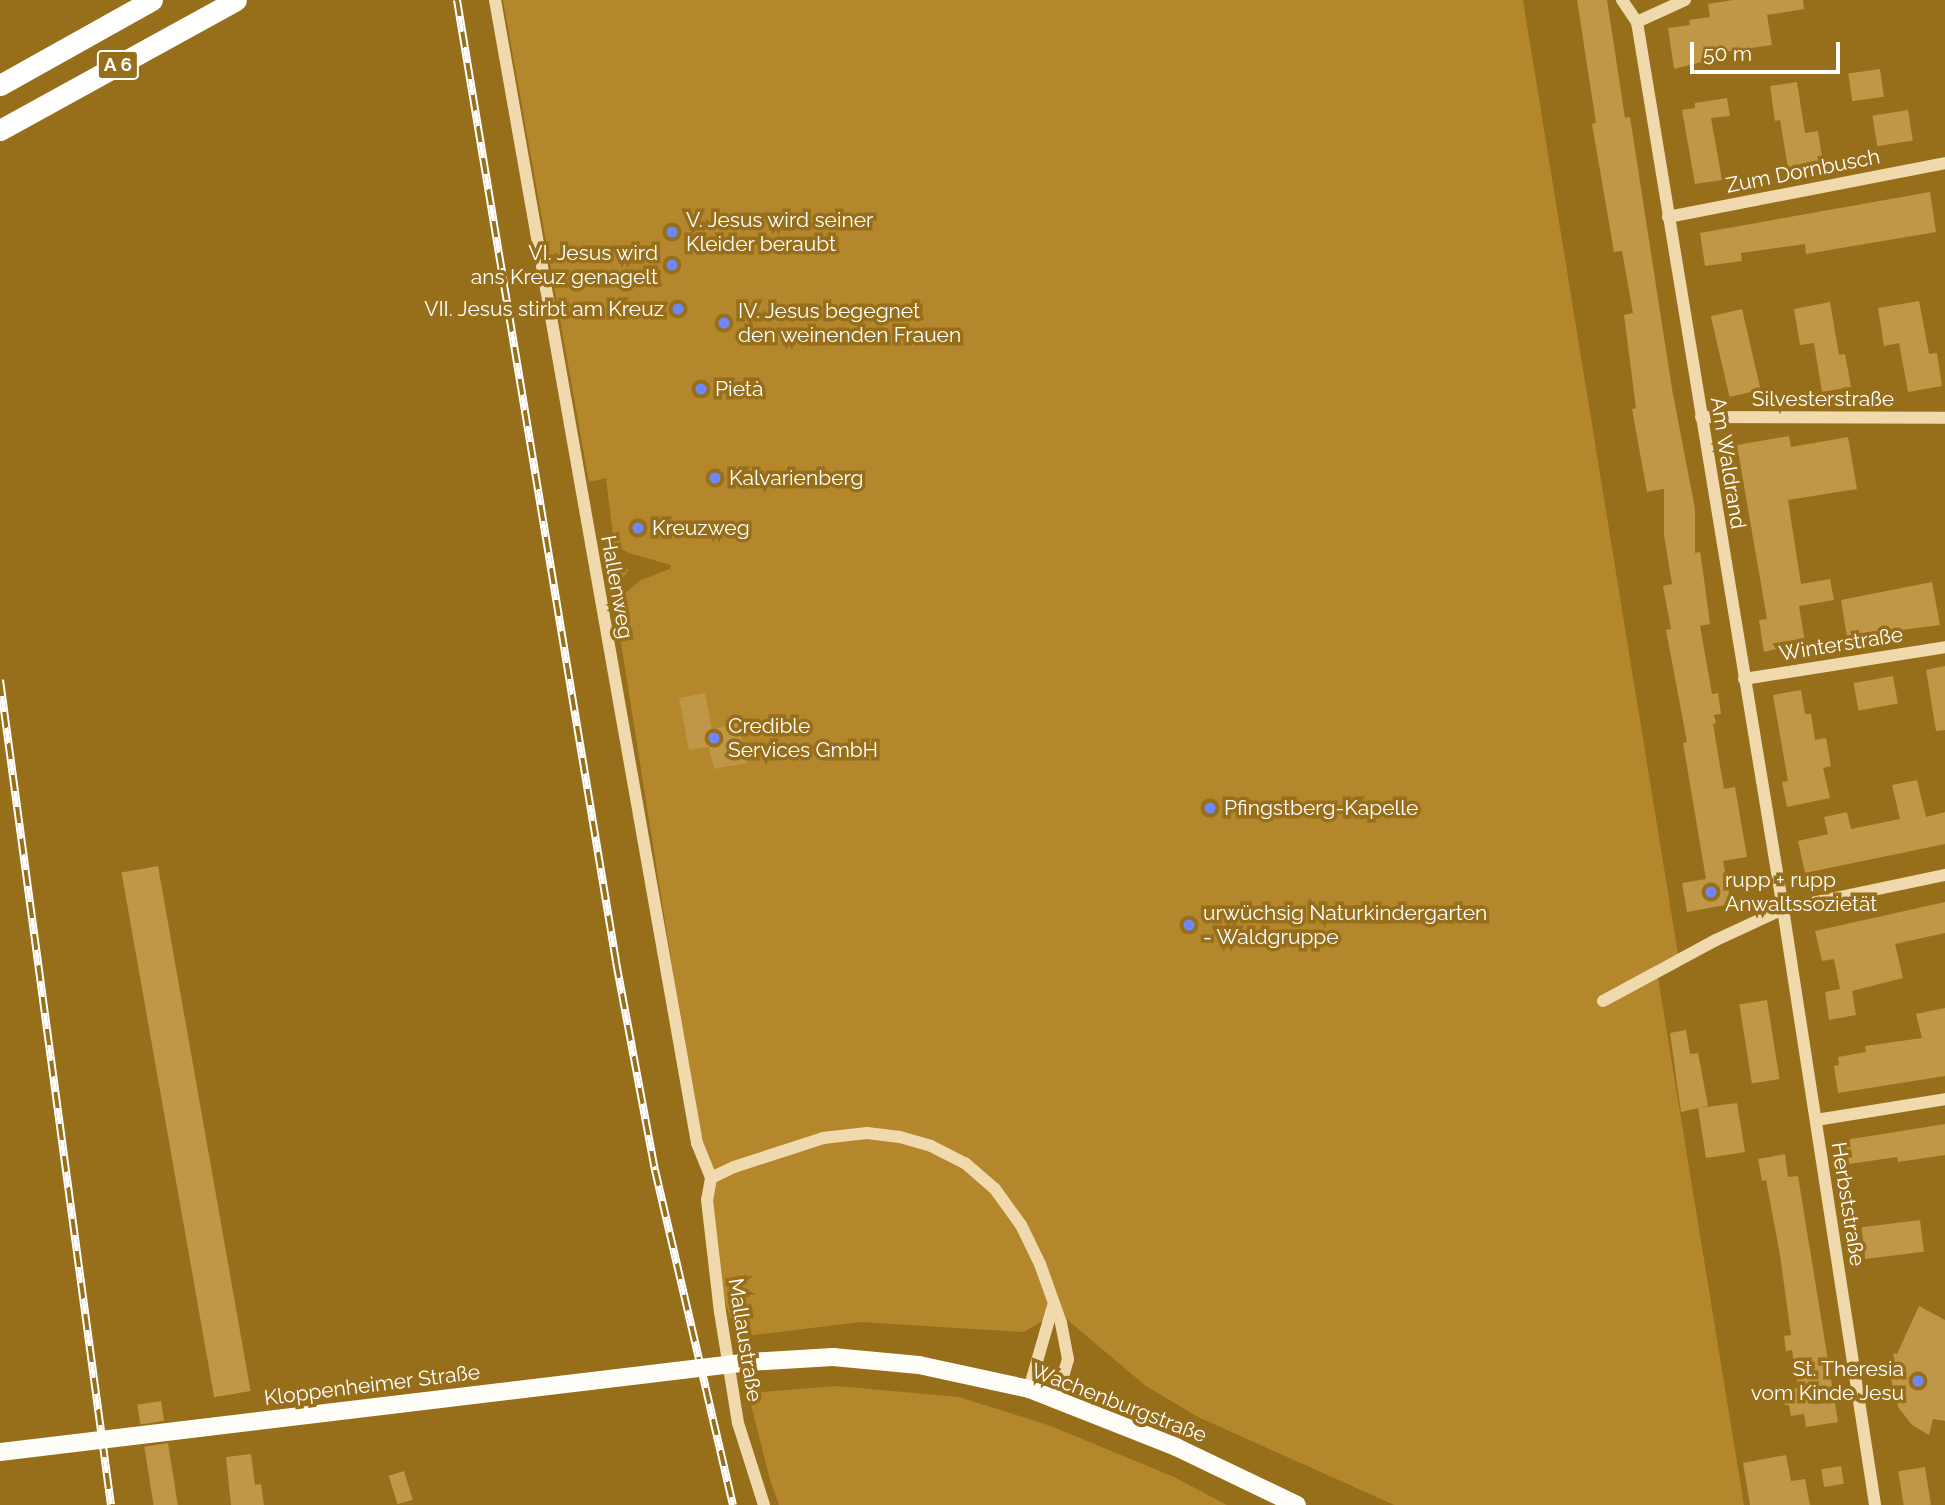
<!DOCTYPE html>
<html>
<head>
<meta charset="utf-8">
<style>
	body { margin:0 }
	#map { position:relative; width:1945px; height:1505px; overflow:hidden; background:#976e1a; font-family:Raleway,sans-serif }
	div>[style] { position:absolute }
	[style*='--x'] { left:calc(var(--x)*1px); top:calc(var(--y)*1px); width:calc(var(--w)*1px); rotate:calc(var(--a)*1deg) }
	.green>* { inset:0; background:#b4872d }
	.building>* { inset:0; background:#bf9747; transform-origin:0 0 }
	.minor>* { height:12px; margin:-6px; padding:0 6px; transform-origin:6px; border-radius:6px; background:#f0d9ad }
	.major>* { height:18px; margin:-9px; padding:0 9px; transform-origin:9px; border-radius:9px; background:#fffdf7 }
	.highway>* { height:21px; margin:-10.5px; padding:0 10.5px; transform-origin:10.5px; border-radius:10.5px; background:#fff }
	.rail>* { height:8px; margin-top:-4px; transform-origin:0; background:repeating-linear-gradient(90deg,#976e1a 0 16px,#fff 0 32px); box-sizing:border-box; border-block:2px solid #fff }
	.major-bridge>* { height:18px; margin:-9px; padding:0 9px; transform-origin:9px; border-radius:9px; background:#fffdf7 }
	.dots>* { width:19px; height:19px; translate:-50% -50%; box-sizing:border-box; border:4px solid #976e1a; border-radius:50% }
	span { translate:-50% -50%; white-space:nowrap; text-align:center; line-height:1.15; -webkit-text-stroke:7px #976e1a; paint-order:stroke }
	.shield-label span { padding:2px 5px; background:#976e1a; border:2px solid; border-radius:5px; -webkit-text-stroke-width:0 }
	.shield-label { font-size:19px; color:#fff; font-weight:700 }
	.street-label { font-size:21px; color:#fff }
	.poi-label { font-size:21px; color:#fff }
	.left { translate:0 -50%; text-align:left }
	.right { translate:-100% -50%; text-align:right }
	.scale { position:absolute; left:1690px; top:42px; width:150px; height:32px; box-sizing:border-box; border:4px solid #fff; border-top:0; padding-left:9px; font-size:21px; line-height:24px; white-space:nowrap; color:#fff; -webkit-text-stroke:5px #976e1a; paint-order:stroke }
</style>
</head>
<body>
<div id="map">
	<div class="green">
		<i style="clip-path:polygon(503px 0,1523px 0,1678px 954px,1656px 965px,1744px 1505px,1394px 1505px,1198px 1417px,1146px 1386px,1058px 1312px,1024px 1332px,861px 1322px,737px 1337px,725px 1301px,616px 611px,624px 594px,641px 580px,670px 569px,671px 565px,629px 553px,614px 544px,606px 478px,589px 482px)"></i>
		<i style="clip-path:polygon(606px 561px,629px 570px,611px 592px)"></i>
		<i style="clip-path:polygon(836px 1386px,959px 1397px,1051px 1426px,1174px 1477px,1227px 1505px,779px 1505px,770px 1480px,748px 1393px)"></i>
	</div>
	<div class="building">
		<i style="clip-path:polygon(1577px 0,1607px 0,1625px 118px,1630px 117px,1672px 389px,1695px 509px,1695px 553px,1700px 552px,1704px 579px,1710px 624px,1700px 626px,1712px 694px,1718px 693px,1721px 714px,1714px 715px,1716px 723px,1713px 724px,1724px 789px,1735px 787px,1747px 857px,1723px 861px,1731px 904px,1687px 912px,1682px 883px,1706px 879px,1683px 743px,1687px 742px,1666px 630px,1671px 629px,1663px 586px,1672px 584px,1664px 535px,1664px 489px,1647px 492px,1632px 409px,1636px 408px,1624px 315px,1633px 313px,1622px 251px,1614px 252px,1592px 124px,1596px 123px)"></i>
		<i style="clip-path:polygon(1733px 0,1803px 0,1804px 9px,1767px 15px,1772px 45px,1716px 53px,1717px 58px,1674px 69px,1668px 28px,1690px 25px,1689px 20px,1710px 17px,1708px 4px)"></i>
		<i style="left:1880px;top:69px;width:28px;height:32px;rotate:82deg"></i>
		<i style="clip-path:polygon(1797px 82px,1805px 133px,1818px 131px,1823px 163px,1788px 168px,1780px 120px,1775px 121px,1770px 86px)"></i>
		<i style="clip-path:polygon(1727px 98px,1730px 116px,1711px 118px,1722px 180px,1695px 184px,1682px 110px,1695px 108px,1695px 103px)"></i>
		<i style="left:1908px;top:110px;width:31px;height:36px;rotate:81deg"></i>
		<i style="clip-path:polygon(1930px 192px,1936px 232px,1806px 254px,1805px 244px,1741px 253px,1742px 261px,1705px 266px,1700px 233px)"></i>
		<i style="clip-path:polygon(1919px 301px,1929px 354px,1937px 353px,1942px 386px,1908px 392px,1899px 343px,1884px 346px,1878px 308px)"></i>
		<i style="clip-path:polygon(1830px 302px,1839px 355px,1845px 354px,1851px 387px,1822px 392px,1814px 343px,1800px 345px,1794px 309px)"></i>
		<i style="left:1742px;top:309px;width:83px;height:32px;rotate:77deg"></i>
		<i style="clip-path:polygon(1789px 436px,1791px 447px,1848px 437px,1857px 489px,1788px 500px,1801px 584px,1830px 579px,1834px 600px,1799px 606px,1805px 642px,1764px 652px,1759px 620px,1767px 619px,1737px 445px)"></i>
		<i style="clip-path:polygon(1932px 582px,1940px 625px,1847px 637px,1841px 600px)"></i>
		<i style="clip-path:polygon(1945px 666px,1945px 730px,1936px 731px,1926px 670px)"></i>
		<i style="left:1893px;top:676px;width:28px;height:40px;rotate:80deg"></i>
		<i style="clip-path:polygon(1801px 690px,1805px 714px,1811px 714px,1815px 740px,1826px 738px,1831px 766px,1823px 768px,1830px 798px,1787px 807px,1782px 782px,1788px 781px,1773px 695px)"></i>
		<i style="clip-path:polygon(705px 693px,712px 729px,739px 723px,747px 763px,714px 769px,709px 747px,689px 750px,679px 698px)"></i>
		<i style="clip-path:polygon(1917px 780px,1926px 817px,1945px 812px,1945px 844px,1805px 873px,1798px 841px,1828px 834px,1824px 817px,1847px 812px,1851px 829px,1900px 819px,1892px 785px)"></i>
		<i style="left:158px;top:866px;width:533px;height:37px;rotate:80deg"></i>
		<i style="clip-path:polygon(1945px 902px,1945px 933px,1895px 944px,1903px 978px,1852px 991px,1856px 1015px,1829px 1020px,1825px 992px,1840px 989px,1834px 959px,1822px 961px,1815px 931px)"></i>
		<i style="left:1767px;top:1000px;width:80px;height:28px;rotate:81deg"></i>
		<i style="clip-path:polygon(1945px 1008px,1945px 1076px,1838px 1093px,1834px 1066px,1839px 1065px,1838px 1057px,1866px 1052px,1865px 1046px,1922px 1038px,1916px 1014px)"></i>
		<i style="clip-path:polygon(1686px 1030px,1690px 1054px,1698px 1053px,1708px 1106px,1698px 1108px,1737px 1103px,1745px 1152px,1706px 1158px,1698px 1108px,1681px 1112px,1670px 1033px)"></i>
		<i style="clip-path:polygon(1945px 1124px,1945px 1155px,1898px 1162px,1897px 1157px,1849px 1164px,1845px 1140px)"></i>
		<i style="clip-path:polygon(1785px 1154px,1788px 1177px,1798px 1176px,1838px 1422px,1806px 1427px,1804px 1414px,1791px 1416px,1789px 1405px,1785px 1405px,1782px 1390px,1798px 1388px,1792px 1350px,1786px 1351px,1784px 1336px,1791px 1335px,1780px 1255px,1766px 1180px,1762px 1181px,1758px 1159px)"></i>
		<i style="left:1920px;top:1220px;width:32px;height:59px;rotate:83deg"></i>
		<i style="clip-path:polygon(1919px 1306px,1945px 1320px,1945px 1421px,1933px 1419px,1929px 1435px,1912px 1425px,1898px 1407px,1890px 1375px,1894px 1353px,1897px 1354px)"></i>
		<i style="left:161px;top:1401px;width:20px;height:24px;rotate:81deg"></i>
		<i style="left:168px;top:1443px;width:63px;height:24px;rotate:81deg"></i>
		<i style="clip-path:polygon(251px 1454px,255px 1485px,261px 1484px,264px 1505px,231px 1505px,226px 1457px)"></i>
		<i style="clip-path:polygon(1786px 1455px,1791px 1481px,1805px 1479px,1810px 1505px,1750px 1505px,1743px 1463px)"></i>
		<i style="left:1841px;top:1466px;width:18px;height:20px;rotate:81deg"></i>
		<i style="left:1925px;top:1467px;width:38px;height:27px;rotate:81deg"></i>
		<i style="left:404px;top:1471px;width:30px;height:16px;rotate:73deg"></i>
	</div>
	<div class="minor">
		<i style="--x:495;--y:0;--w:1161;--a:79.98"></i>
		<i style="--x:697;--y:1143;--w:38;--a:68"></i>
		<i style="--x:1622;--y:0;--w:27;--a:56"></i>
		<i style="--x:1685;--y:0;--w:53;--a:155.4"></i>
		<i style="--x:1637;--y:22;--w:899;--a:80.65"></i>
		<i style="--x:1783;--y:909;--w:603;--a:81.22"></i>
		<i style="--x:1668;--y:217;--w:282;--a:-11"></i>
		<i style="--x:1701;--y:417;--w:244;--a:0.2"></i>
		<i style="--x:1744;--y:679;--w:204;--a:-9"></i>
		<i style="--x:1603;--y:1001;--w:128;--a:-28.4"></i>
		<i style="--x:1716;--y:940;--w:74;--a:-24.8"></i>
		<i style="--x:1783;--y:909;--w:166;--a:-11.9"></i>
		<i style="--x:1816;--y:1120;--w:131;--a:-9.2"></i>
		<i style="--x:711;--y:1178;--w:25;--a:-26"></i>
		<i style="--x:734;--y:1167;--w:94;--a:-18"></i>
		<i style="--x:823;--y:1138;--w:44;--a:-6.5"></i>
		<i style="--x:867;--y:1133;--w:33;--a:7"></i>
		<i style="--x:900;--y:1137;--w:32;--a:16"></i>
		<i style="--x:931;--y:1146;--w:38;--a:27"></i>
		<i style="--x:965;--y:1163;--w:40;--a:41"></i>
		<i style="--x:995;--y:1189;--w:44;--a:54.2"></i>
		<i style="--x:1021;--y:1225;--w:43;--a:64"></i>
		<i style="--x:1040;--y:1264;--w:63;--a:70.4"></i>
		<i style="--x:1061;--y:1323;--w:37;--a:79"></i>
		<i style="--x:1068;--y:1359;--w:41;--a:105.8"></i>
		<i style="--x:711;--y:1178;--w:22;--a:100"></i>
		<i style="--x:707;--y:1200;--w:113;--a:83.4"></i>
		<i style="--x:720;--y:1312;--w:112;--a:80.8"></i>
		<i style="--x:738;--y:1423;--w:86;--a:72.4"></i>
		<i style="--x:1029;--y:1389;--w:86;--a:-73.9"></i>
	</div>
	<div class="major">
		<i style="--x:749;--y:1362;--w:84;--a:-3.4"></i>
		<i style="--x:833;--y:1357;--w:86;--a:5.3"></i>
		<i style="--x:919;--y:1365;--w:113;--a:12.3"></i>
		<i style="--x:1029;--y:1389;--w:158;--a:21.5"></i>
		<i style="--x:1176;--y:1447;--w:134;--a:25.6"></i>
	</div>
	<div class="highway">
		<i style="--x:0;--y:85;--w:174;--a:-29.2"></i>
		<i style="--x:0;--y:130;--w:269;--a:-28.8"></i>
	</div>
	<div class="rail">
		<i style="--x:457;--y:0;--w:975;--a:80.61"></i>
		<i style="--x:616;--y:962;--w:212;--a:79.4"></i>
		<i style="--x:655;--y:1170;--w:344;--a:76.9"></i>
		<i style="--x:0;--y:680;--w:832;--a:82.34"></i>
	</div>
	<div class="major-bridge">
		<i style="--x:0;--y:1452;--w:754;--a:-6.85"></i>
	</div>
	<div class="dots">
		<i style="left:672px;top:232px;background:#6d87ff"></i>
		<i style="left:672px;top:265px;background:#6d87ff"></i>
		<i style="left:678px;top:309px;background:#6d87ff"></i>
		<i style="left:724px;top:323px;background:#6d87ff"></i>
		<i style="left:701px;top:389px;background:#6d87ff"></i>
		<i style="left:715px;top:478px;background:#6d87ff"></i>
		<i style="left:638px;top:528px;background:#6d87ff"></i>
		<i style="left:714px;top:738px;background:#6d87ff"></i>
		<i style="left:1210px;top:808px;background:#6d87ff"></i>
		<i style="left:1711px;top:892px;background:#6d87ff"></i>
		<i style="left:1189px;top:925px;background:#6d87ff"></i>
		<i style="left:1918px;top:1381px;background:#6d87ff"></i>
	</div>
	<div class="shield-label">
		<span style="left:118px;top:65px">A 6</span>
	</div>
	<div class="street-label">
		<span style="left:1803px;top:171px;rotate:-11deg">Zum Dornbusch</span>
		<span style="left:1823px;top:399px">Silvesterstraße</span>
		<span style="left:1728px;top:463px;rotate:81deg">Am Waldrand</span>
		<span style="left:617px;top:587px;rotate:80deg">Hallenweg</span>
		<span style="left:1841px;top:644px;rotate:-9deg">Winterstraße</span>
		<span style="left:1848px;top:1204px;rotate:81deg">Herbststraße</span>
		<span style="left:745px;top:1340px;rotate:81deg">Mallaustraße</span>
		<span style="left:372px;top:1385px;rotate:-7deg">Kloppenheimer Straße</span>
		<span style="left:1119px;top:1403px;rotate:21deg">Wachenburgstraße</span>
	</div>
	<div class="poi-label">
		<span class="left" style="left:686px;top:232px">V. Jesus wird seiner<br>Kleider beraubt</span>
		<span class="right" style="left:658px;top:265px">VI. Jesus wird<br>ans Kreuz genagelt</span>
		<span class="right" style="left:664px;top:309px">VII. Jesus stirbt am Kreuz</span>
		<span class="left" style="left:738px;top:323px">IV. Jesus begegnet<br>den weinenden Frauen</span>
		<span class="left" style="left:715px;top:389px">Pietà</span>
		<span class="left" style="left:729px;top:478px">Kalvarienberg</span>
		<span class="left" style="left:652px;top:528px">Kreuzweg</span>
		<span class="left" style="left:728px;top:738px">Credible<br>Services GmbH</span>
		<span class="left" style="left:1224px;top:808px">Pfingstberg-Kapelle</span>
		<span class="left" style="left:1725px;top:892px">rupp + rupp<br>Anwaltssozietät</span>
		<span class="left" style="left:1203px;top:925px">urwüchsig Naturkindergarten<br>- Waldgruppe</span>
		<span class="right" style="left:1904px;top:1381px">St. Theresia<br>vom Kinde Jesu</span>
	</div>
	<div class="scale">50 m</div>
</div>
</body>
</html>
